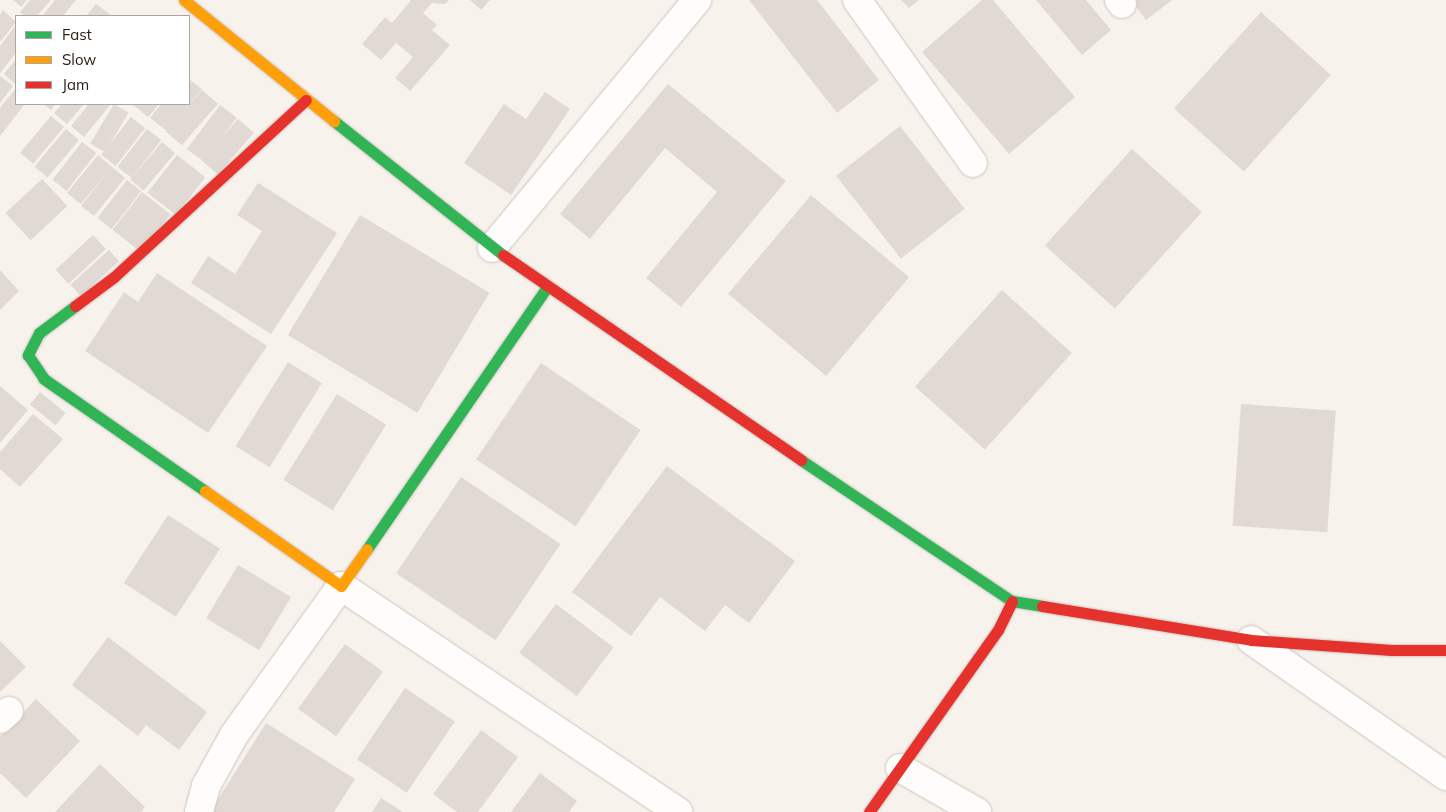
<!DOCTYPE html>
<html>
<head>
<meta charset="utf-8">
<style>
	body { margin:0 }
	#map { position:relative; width:1446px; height:812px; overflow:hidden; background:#f8f2ed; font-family:Mulish,sans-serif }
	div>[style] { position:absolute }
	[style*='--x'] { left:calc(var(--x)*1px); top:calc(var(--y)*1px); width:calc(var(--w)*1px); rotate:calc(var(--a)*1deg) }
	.building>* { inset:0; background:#e1d9d3; transform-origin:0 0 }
	.roads { filter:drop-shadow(0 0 1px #cbc4be) drop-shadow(0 0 1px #cbc4be) }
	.street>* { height:28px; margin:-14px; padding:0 14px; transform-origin:14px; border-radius:14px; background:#fefdfc }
	.fast>* { height:11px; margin:-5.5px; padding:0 5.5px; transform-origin:5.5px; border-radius:5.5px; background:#30b455 }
	.slow>* { height:11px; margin:-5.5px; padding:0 5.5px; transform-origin:5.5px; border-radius:5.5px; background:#ff9f0a }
	.jam>* { height:11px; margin:-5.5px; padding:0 5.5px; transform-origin:5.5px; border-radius:5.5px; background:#e5322d }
	span { translate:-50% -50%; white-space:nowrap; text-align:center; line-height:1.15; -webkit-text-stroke:4px #fff; paint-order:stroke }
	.legend { position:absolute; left:15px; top:15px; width:175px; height:90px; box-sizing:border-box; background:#fff; border:1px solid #aaa6a3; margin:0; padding:6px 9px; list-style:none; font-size:15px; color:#2a2018 }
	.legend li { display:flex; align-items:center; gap:10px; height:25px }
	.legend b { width:25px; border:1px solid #aaa6a3 }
</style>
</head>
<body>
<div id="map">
	<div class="building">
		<i style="clip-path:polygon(13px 0,27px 0,21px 7px)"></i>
		<i style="clip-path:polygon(30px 0,51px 0,37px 16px,25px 16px,20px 12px)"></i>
		<i style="clip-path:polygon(55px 0,76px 0,63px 16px,42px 16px)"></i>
		<i style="clip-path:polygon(411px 0,449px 0,445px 4px,432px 3px,423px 13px,437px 25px,432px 30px,450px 45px,410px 91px,395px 78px,413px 57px,396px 43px,381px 60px,362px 44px,385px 17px,392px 23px)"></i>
		<i style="clip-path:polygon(470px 0,490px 0,481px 10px)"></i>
		<i style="clip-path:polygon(749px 0,817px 0,879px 80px,837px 113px)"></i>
		<i style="clip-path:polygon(901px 0,919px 0,909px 8px)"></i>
		<i style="clip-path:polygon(982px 0,993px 0,1075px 97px,1009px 154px,922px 52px)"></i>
		<i style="clip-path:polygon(1036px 0,1086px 0,1111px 30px,1082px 55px)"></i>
		<i style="clip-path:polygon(1131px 0,1172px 0,1146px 20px)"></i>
		<i style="clip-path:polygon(96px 4px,112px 16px,86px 16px)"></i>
		<i style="clip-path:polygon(3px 10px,16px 22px,0 42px,0 15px)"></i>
		<i style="left:1261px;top:12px;width:94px;height:130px;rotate:42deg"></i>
		<i style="clip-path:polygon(16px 25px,16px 53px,0 73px,0 46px)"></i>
		<i style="clip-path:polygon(16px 59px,16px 85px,4px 74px)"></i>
		<i style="clip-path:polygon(0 76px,13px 86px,0 103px)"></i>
		<i style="clip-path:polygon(189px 79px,202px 89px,167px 131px,150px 118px,161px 104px,189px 104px)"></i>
		<i style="clip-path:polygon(668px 84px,786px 181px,681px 307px,646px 278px,717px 192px,665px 148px,590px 239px,560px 214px)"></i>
		<i style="clip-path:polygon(16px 88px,16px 104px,25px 104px,0 136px,0 108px)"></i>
		<i style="left:202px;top:90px;width:21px;height:55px;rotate:41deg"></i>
		<i style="clip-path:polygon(545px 92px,570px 109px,511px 195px,464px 163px,504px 104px,526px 119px)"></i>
		<i style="clip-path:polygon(43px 104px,56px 104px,51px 110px)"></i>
		<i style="clip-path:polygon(62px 104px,84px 104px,67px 124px,54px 113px)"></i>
		<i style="clip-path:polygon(89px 104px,111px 104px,84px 137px,71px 126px)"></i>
		<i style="left:114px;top:104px;width:17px;height:46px;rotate:31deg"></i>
		<i style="clip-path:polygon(132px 104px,159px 104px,148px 117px)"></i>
		<i style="left:220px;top:105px;width:21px;height:55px;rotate:37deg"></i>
		<i style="left:51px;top:116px;width:17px;height:48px;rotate:40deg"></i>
		<i style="left:131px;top:117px;width:18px;height:48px;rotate:38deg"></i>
		<i style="left:238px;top:119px;width:21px;height:55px;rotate:41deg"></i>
		<i style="left:900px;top:126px;width:105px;height:81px;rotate:52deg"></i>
		<i style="left:66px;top:129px;width:17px;height:49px;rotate:40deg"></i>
		<i style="left:147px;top:129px;width:18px;height:48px;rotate:38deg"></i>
		<i style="left:82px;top:142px;width:18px;height:48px;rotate:38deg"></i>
		<i style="left:162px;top:142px;width:17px;height:49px;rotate:40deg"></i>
		<i style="left:1132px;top:149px;width:94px;height:130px;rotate:42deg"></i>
		<i style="clip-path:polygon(98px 155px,125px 178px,94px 216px,81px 206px,109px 170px,81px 204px,67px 193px)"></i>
		<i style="left:177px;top:155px;width:36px;height:48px;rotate:38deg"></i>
		<i style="left:42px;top:179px;width:37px;height:50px;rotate:47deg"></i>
		<i style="left:127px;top:180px;width:18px;height:48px;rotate:38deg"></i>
		<i style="clip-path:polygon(258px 183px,337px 233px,271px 334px,191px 283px,208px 256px,235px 274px,262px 231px,237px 215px)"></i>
		<i style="left:142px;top:192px;width:36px;height:48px;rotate:38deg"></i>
		<i style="left:811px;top:195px;width:128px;height:129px;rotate:40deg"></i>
		<i style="left:360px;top:215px;width:151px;height:140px;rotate:31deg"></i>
		<i style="left:93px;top:235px;width:19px;height:51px;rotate:47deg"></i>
		<i style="left:109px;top:250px;width:15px;height:52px;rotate:48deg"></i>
		<i style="clip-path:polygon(0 270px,19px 291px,0 310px)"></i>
		<i style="clip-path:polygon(157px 273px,267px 346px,208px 433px,85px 351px,124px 292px,138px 302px)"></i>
		<i style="left:1002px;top:290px;width:94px;height:130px;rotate:42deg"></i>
		<i style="left:288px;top:362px;width:40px;height:99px;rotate:32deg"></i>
		<i style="left:541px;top:363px;width:120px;height:116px;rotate:34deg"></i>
		<i style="clip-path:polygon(0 386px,28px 410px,0 443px)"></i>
		<i style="left:40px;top:392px;width:33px;height:16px;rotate:39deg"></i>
		<i style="left:337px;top:394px;width:58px;height:101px;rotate:32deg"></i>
		<i style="left:1241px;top:404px;width:95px;height:122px;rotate:4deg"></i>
		<i style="clip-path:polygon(33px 414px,63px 439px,20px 487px,0 469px,0 452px)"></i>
		<i style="clip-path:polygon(667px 466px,795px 561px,749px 623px,725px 605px,705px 631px,660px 597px,631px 636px,572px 592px)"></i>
		<i style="left:461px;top:477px;width:120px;height:116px;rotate:34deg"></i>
		<i style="left:168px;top:515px;width:62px;height:81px;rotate:33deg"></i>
		<i style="left:238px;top:565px;width:62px;height:62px;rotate:31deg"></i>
		<i style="left:556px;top:604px;width:72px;height:61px;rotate:37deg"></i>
		<i style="clip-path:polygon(108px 637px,207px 712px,179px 750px,146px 725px,138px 736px,72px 685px)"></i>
		<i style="clip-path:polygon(0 641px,26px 667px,0 692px)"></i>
		<i style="left:345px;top:644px;width:47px;height:80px;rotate:36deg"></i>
		<i style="left:405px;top:688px;width:60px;height:86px;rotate:34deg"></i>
		<i style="clip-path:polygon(36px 699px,80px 741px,26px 798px,0 773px,0 737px)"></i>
		<i style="clip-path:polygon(266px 723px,355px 779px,334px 812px,210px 812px)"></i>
		<i style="clip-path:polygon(481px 730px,518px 757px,478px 812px,457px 812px,433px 794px)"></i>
		<i style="clip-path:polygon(100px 764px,145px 807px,141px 812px,55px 812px)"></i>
		<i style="clip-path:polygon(540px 773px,577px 801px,569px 812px,511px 812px)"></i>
		<i style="clip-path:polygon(381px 798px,403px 812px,372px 812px)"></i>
	</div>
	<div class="roads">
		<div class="street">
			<i style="--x:857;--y:0;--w:200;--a:54.6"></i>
			<i style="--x:1119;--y:0;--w:5;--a:53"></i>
			<i style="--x:492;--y:248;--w:322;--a:-50.4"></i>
			<i style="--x:1251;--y:640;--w:238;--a:34.9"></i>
			<i style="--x:0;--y:719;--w:12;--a:-42"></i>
			<i style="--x:900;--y:768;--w:89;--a:29.7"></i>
			<i style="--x:199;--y:812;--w:27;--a:-75"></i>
			<i style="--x:206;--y:786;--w:58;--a:-61.2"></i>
			<i style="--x:234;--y:735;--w:183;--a:-54.3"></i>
			<i style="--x:341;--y:586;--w:406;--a:33.8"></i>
		</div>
		<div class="fast">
			<i style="--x:334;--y:121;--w:216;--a:38.4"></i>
			<i style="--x:75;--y:306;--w:45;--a:143.1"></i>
			<i style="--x:39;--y:333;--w:25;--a:117"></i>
			<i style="--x:28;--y:355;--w:29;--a:56"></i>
			<i style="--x:44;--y:379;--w:196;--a:34.8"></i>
			<i style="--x:801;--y:460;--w:254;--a:33.8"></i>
			<i style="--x:1012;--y:601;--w:30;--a:9"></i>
			<i style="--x:367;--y:549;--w:319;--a:-55.5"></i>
		</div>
		<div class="slow">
			<i style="--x:184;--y:0;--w:193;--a:38.9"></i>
			<i style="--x:205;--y:491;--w:166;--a:34.9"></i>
			<i style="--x:341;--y:586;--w:45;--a:-54.9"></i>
		</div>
		<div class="jam">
			<i style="--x:503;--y:255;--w:362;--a:34.5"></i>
			<i style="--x:75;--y:306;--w:49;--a:-36.6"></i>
			<i style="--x:114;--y:277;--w:261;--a:-42.7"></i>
			<i style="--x:1042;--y:606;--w:212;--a:9.2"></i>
			<i style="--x:1251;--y:640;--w:141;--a:4.1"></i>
			<i style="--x:1392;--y:650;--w:54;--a:0"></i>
			<i style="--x:869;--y:812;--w:223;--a:-54.7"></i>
			<i style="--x:998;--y:630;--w:32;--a:-64"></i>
		</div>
	</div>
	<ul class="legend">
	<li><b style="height:6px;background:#30b455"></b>Fast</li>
	<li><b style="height:6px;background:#ff9f0a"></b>Slow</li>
	<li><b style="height:6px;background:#e5322d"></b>Jam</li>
	</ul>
</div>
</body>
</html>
